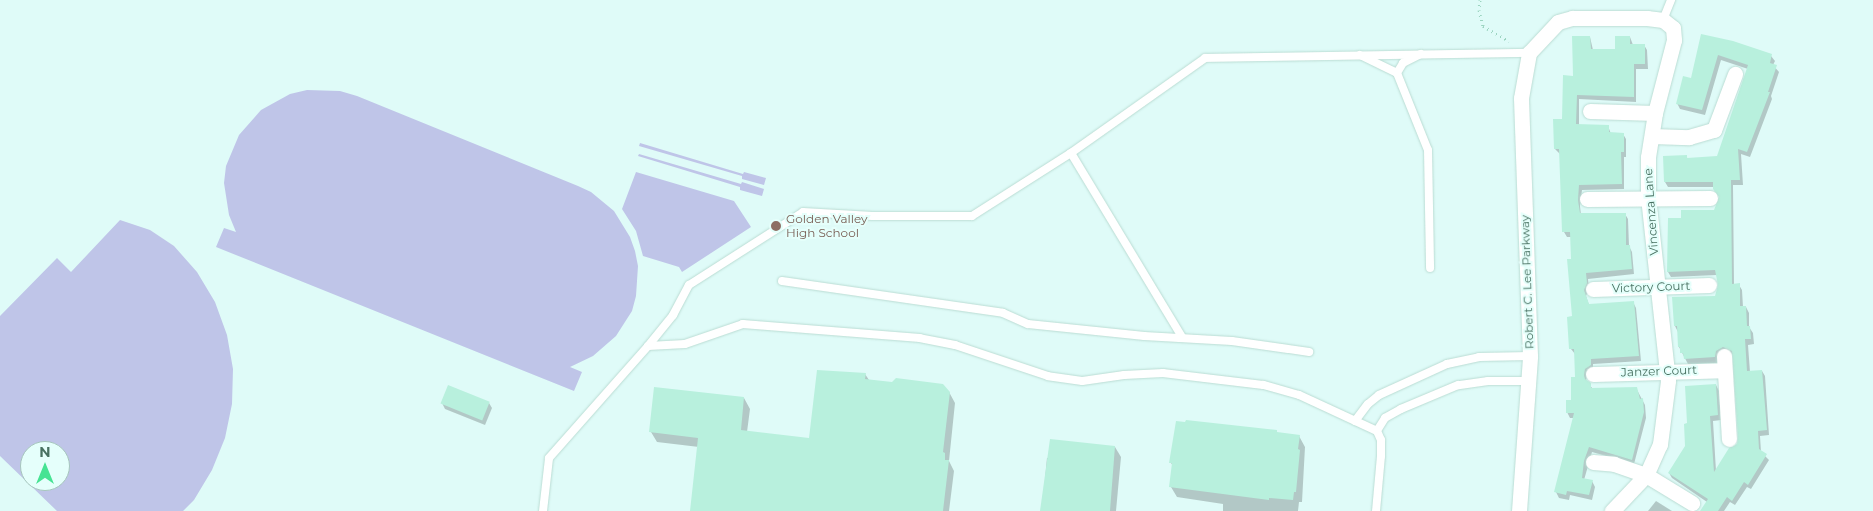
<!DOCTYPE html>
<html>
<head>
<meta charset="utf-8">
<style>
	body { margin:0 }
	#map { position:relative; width:1873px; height:511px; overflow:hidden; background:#dffbf8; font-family:Montserrat,sans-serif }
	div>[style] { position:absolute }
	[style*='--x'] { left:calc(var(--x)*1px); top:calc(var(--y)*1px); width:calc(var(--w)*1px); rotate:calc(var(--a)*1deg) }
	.green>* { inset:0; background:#bfc5e8 }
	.shadow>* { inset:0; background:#0003 }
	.building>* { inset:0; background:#b8f0dd; transform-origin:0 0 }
	.path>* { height:3px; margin-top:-1.5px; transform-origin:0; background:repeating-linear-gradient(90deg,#9bd4c0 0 1px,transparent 0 5px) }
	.roads { filter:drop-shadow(0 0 1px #badcd3) drop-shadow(0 0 1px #badcd3) }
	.lane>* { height:8px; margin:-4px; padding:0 4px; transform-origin:4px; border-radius:4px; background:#fff }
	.street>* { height:15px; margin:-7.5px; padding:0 7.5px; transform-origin:7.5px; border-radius:7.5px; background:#fff }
	.dots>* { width:14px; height:14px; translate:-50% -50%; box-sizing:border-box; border:2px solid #e5fffb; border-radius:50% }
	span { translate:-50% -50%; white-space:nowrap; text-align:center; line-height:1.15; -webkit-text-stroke:4px #e5fffb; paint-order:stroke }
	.street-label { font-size:12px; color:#487161 }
	.education-label { font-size:12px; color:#785e54 }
	.left { translate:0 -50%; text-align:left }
	.north { position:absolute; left:20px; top:441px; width:50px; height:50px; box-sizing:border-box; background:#e5fffb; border:1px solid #a6c6bd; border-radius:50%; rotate:0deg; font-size:14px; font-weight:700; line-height:20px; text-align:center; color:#487161 }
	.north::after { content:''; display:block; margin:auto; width:18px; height:22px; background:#46e393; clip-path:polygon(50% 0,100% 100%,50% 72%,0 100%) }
</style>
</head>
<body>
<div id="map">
	<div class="green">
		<i style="clip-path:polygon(307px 90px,340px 91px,357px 96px,578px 186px,591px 192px,614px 211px,630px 237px,635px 251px,638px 266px,636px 296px,632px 311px,616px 336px,593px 356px,570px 367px,582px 372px,574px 391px,216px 247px,224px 228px,236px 232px,229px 215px,224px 183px,226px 166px,239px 135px,261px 110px,290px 94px)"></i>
		<i style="clip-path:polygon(640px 143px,743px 174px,744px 172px,766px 178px,764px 185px,742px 179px,742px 176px,639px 146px)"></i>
		<i style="clip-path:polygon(639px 154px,741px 184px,742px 182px,764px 189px,762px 196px,740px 190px,740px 187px,638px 156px)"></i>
		<i style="clip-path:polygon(636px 172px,734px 201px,751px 227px,682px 272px,679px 267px,643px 256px,636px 231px,622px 209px)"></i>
		<i style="clip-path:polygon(evenodd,120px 220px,150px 230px,174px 246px,197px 272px,215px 302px,227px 335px,233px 369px,232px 404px,225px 438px,212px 470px,194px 500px,183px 511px,57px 511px,0 456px,0 316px,57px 258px,71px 272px,120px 220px,30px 451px,60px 451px,60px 481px,30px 481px,30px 451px)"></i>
	</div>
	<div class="shadow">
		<i style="clip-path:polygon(1702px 36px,1771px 56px,1775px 61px,1773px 65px,1779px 72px,1771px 96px,1772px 99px,1750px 157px,1741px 154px,1743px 185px,1733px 185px,1734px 285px,1739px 285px,1742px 290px,1743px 307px,1746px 307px,1749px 313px,1749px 327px,1753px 333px,1754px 344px,1748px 345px,1750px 372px,1762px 371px,1765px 376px,1769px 435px,1760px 436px,1761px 452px,1769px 460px,1751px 489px,1747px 487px,1735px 505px,1730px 502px,1724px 511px,1702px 511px,1707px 502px,1672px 478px,1669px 473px,1686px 446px,1689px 425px,1716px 385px,1719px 391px,1721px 420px,1713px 421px,1716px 471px,1738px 444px,1740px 439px,1734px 355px,1727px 352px,1717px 363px,1688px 364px,1679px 347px,1678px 332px,1675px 326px,1716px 297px,1720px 285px,1717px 275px,1671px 277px,1668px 272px,1669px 220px,1682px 220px,1715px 211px,1720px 198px,1715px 187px,1668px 187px,1665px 182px,1686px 156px,1688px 159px,1718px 157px,1748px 69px,1721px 60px,1705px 115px,1680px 109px,1677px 103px,1692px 80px)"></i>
		<i style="clip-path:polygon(1590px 37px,1593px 50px,1616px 50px,1630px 37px,1633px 45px,1644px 45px,1647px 50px,1648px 69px,1636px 69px,1636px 102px,1579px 99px,1579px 125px,1608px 126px,1611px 134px,1623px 134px,1626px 139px,1626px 157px,1624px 157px,1624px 189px,1582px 190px,1580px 206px,1581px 215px,1625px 214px,1628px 219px,1629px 246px,1632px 252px,1634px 274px,1588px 279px,1589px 289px,1586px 296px,1589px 305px,1633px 302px,1636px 308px,1641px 361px,1593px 364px,1593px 371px,1587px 375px,1586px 381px,1593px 389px,1636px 388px,1645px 405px,1646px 418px,1634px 464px,1592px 452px,1584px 480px,1592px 481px,1595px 487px,1592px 500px,1570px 495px,1569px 500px,1559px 498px,1556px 492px,1574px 418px,1570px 418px,1567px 412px,1573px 401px,1576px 378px,1575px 354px,1571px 349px,1573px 317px,1572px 237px,1567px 237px,1564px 232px,1560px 154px,1555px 149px,1574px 77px)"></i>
		<i style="clip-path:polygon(865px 374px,869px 380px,949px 392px,955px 403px,949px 461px,954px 471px,949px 511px,692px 511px,699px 447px,657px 442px,651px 432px,744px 398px,750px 409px,747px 432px,810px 439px)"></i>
		<i style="clip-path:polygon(442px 403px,489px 403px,492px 408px,485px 425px,445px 409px)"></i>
		<i style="clip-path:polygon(1278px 434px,1299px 436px,1305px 447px,1302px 502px,1299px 502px,1298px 511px,1223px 511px,1223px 504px,1177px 497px,1171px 487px,1173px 466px,1171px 463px)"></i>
		<i style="clip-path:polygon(1115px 447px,1121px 457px,1116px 511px,1042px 511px,1047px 458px)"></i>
		<i style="clip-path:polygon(1656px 501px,1672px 511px,1648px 511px)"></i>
	</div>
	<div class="building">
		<i style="clip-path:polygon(1701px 34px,1733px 41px,1772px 54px,1770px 63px,1777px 65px,1768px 92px,1770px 92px,1747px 152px,1738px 149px,1740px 180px,1731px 180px,1732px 284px,1740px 283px,1740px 306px,1746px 306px,1747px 326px,1750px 326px,1751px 339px,1745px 339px,1747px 371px,1762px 370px,1767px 430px,1758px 431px,1759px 449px,1767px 454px,1748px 485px,1744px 482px,1732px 501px,1727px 497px,1718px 511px,1700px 511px,1708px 499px,1668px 473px,1685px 446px,1684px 424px,1687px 423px,1685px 386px,1716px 384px,1718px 415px,1710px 416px,1714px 472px,1729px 448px,1737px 444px,1738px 438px,1732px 351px,1723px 347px,1716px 351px,1715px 357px,1684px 359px,1683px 353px,1680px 353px,1680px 347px,1678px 347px,1677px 326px,1674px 326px,1672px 297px,1715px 296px,1718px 285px,1715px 270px,1667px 272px,1668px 218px,1681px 218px,1681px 210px,1714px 210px,1719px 197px,1713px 189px,1713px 182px,1664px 182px,1663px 156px,1687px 155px,1687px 158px,1717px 156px,1748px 65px,1718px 55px,1702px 110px,1676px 104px,1683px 76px,1691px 78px)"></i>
		<i style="clip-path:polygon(1572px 36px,1590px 36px,1591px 49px,1615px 49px,1615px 36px,1630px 36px,1630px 44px,1645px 44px,1645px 64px,1634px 64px,1634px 97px,1577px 95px,1576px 124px,1609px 125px,1609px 132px,1624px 133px,1624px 152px,1621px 152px,1622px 184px,1579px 185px,1578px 200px,1580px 213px,1626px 213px,1626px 245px,1630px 245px,1632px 269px,1586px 273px,1587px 283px,1584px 290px,1589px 304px,1634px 301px,1639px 356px,1591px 359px,1591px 365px,1585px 369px,1584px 375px,1585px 379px,1591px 383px,1591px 388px,1637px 387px,1640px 399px,1643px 398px,1644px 412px,1632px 460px,1589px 447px,1584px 461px,1582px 478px,1593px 480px,1589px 495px,1567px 491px,1566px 495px,1554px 492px,1574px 413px,1566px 413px,1566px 400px,1571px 400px,1571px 377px,1575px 377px,1574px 349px,1569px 349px,1567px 317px,1572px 316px,1567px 259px,1571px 259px,1570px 232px,1562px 232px,1559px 149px,1554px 149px,1553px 119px,1562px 119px,1563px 75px,1573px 76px)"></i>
		<i style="clip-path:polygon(817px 370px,866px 373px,865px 379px,892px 382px,896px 378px,943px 384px,950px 392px,943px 452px,945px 453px,945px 460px,949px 460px,943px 511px,690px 511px,698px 438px,649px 432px,654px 387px,744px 397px,741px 430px,809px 438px)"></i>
		<i style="left:448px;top:385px;width:45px;height:20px;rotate:22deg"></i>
		<i style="clip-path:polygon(1186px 420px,1277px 430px,1277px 432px,1300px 435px,1298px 449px,1300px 450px,1296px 492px,1294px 492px,1293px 500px,1269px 498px,1269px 500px,1169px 487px,1172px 463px,1169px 463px,1176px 421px,1185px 422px)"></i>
		<i style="clip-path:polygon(1050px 439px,1115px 446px,1110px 511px,1040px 511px)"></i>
	</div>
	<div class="path">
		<i style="--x:1480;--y:0;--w:10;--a:96"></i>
		<i style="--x:1479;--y:10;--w:16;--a:76"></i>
		<i style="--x:1483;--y:26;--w:30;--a:30"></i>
	</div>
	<div class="roads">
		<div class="lane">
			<i style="--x:1663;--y:20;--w:22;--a:-68"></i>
			<i style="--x:1360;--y:55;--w:41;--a:25.9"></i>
			<i style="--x:1397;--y:73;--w:83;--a:68.1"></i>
			<i style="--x:1428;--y:150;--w:118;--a:89"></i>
			<i style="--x:1397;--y:73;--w:12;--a:-59"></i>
			<i style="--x:1403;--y:63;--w:20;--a:-27"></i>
			<i style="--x:1071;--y:153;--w:215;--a:58.9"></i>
			<i style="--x:782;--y:281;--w:223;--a:8.2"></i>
			<i style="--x:1003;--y:313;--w:27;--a:24"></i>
			<i style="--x:1028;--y:324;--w:117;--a:5.9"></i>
			<i style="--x:1144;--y:336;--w:88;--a:3.3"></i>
			<i style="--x:1232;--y:341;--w:78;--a:8.1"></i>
			<i style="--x:1528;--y:381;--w:40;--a:180"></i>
			<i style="--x:1488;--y:381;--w:30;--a:172"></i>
			<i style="--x:1458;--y:385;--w:62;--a:157.2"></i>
			<i style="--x:1401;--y:409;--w:18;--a:151"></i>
			<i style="--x:1385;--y:418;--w:15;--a:122"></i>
			<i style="--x:1377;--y:431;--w:86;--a:-155.2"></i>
			<i style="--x:1299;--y:395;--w:37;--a:-164"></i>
			<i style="--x:1263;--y:385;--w:101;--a:-173.2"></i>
			<i style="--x:1163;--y:373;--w:39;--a:177"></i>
			<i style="--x:1124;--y:375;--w:42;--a:171.9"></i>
			<i style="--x:1082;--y:381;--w:34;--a:-172"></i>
			<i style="--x:1048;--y:376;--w:98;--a:-161.6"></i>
			<i style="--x:955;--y:345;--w:36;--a:-169"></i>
			<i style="--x:920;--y:338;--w:178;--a:-175.5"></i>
			<i style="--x:743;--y:324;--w:61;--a:161"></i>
			<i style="--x:685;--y:344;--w:37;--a:177"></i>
			<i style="--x:648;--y:346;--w:40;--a:-51"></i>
			<i style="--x:673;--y:315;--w:34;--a:-62"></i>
			<i style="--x:689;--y:285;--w:135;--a:-32.6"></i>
			<i style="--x:803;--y:212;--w:70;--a:3.3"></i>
			<i style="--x:873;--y:216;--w:99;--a:0"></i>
			<i style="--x:972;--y:216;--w:117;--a:-32.5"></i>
			<i style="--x:1071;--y:153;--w:164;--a:-35.3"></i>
			<i style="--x:1205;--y:58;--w:324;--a:-0.9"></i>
			<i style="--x:1355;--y:421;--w:21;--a:-53"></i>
			<i style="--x:1368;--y:404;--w:14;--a:-39"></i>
			<i style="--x:1379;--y:395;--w:75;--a:-24.5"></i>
			<i style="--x:1447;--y:364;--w:33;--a:-12"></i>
			<i style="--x:1479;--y:357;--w:51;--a:-1.1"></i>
			<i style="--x:543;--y:511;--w:53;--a:-83.5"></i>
			<i style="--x:549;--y:458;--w:149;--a:-48.5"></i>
			<i style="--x:1376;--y:511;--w:55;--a:-84.8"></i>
			<i style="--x:1381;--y:456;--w:16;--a:-90"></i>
			<i style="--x:1381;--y:440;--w:10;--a:-114"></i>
		</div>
		<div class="street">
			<i style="--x:1590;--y:111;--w:65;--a:1.8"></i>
			<i style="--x:1652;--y:136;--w:37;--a:2"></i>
			<i style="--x:1689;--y:137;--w:26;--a:-16"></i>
			<i style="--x:1714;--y:130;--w:60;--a:-69.4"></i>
			<i style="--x:1587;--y:199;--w:123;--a:-0.5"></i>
			<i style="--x:1593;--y:289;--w:116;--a:-2"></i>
			<i style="--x:1724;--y:356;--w:83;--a:86.6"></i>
			<i style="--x:1593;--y:374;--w:131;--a:-1.7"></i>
			<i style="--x:1593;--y:462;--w:21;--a:5"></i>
			<i style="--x:1614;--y:464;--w:34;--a:19"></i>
			<i style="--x:1646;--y:475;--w:54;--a:31.3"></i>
			<i style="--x:1519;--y:511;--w:155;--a:-85.9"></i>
			<i style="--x:1530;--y:356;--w:258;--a:-92"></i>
			<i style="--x:1521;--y:98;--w:46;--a:-79.9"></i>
			<i style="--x:1529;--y:53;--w:42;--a:-46.9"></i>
			<i style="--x:1558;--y:22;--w:15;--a:-16"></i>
			<i style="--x:1572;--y:18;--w:75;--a:0"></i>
			<i style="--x:1647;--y:18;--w:16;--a:7"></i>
			<i style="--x:1663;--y:20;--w:13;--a:39"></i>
			<i style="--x:1673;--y:28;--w:12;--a:85"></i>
			<i style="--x:1674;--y:40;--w:75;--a:104.6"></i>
			<i style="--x:1655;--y:113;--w:45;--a:99"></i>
			<i style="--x:1648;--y:157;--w:40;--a:90"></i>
			<i style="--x:1648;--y:197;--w:185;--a:83.8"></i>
			<i style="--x:1668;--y:381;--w:64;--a:97.2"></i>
			<i style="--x:1660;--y:444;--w:34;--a:114"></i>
			<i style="--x:1646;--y:475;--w:50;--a:133.4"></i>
		</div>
	</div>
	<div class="dots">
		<i style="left:776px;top:226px;background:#8d6e63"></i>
	</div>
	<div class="street-label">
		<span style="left:1651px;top:212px;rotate:-94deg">Vincenza Lane</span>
		<span style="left:1527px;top:282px;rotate:-92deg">Robert C. Lee Parkway</span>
		<span style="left:1651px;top:287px;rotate:-2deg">Victory Court</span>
		<span style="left:1659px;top:371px;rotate:-2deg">Janzer Court</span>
	</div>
	<div class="education-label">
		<span class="left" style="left:786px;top:226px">Golden Valley<br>High School</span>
	</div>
	<div class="north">N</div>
</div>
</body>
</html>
